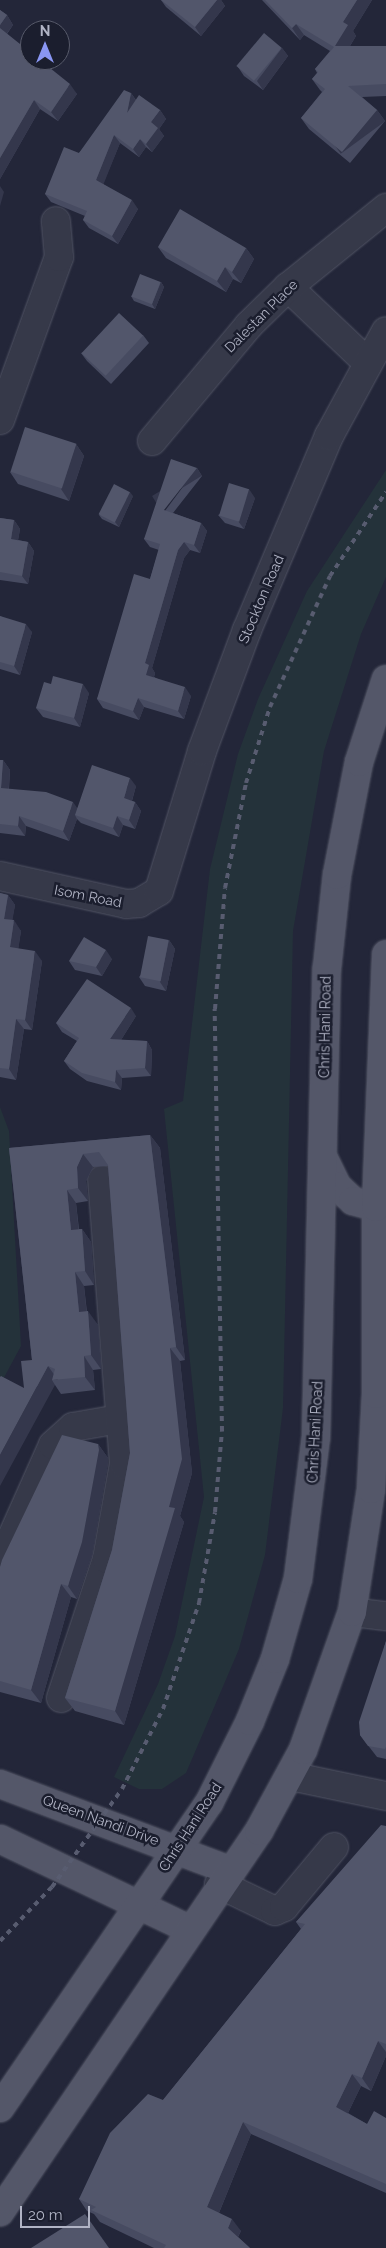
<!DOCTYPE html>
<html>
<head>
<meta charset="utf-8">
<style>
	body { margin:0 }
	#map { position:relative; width:386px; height:2248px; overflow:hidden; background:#232639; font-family:Raleway,sans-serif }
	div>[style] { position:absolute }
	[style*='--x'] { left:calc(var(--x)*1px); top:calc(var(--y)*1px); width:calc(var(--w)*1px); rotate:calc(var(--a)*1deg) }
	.green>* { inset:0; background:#24323a }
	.roads { filter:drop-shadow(0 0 1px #515464) drop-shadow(0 0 1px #515464) }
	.minor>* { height:28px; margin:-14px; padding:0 14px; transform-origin:14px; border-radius:14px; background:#363949 }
	.major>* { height:28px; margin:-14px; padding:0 14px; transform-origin:14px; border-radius:14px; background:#545769 }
	.rail>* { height:4px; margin-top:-2px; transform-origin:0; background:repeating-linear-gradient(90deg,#585c70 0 5px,transparent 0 10px) }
	.wall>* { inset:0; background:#474b61 }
	.shaded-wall>* { inset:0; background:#34374c; transform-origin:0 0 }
	.building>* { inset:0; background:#52566b; transform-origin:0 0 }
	span { translate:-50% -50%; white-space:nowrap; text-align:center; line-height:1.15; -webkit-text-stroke:5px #1b1e2e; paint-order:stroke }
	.street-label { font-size:14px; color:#b1b4c5 }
	.north { position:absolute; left:20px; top:20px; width:50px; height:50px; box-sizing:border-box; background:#1b1e2e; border:1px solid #575a6a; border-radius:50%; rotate:0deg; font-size:14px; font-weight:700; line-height:20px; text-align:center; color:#b1b4c5 }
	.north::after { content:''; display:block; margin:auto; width:18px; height:22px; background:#8996f3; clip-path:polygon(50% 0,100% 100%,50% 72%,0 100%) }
	.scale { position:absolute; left:20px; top:2206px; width:70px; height:22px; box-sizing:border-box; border:2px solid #b1b4c5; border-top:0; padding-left:6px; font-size:15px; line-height:18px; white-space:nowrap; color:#b1b4c5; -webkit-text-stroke:4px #1b1e2e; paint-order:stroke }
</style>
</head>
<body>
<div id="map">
	<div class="green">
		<i style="clip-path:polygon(386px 470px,386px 577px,361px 634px,324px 751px,293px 931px,283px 1408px,265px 1555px,239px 1649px,186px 1773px,162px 1789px,139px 1789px,114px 1777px,158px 1684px,175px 1636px,204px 1497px,164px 1109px,183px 1101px,210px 869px,238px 754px,258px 699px,307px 591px)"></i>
		<i style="clip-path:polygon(0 1107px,9px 1131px,21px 1346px,0 1385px)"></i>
	</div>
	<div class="roads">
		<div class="minor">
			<i style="--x:288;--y:287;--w:108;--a:43.5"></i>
			<i style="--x:0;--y:420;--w:173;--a:-70.1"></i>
			<i style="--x:59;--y:257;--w:36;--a:-95"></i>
			<i style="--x:152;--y:441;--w:151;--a:-50.1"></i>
			<i style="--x:249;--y:325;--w:54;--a:-44.3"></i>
			<i style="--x:288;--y:287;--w:126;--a:-38.9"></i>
			<i style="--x:0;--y:876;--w:129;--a:12.5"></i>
			<i style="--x:126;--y:904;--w:13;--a:-4"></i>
			<i style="--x:139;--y:903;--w:23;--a:-31"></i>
			<i style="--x:159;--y:891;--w:146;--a:-72.9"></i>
			<i style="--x:202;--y:751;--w:129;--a:-69.6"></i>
			<i style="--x:247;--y:630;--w:211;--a:-67.1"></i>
			<i style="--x:329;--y:436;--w:119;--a:-61.5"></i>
			<i style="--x:0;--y:1564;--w:130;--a:-66"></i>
			<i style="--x:53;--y:1445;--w:27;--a:-42"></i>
			<i style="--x:73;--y:1427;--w:47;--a:-9.9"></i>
			<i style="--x:352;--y:1612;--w:34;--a:7"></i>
			<i style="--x:61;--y:1698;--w:146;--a:-71.7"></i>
			<i style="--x:107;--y:1559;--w:97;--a:-79.9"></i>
			<i style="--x:124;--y:1464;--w:285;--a:-94.4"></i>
			<i style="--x:290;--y:1776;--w:98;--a:11.8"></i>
			<i style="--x:219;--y:1884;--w:62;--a:25.7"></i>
			<i style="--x:275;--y:1911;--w:10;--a:-24"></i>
			<i style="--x:284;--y:1907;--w:78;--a:-50.2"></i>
		</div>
		<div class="major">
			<i style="--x:323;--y:1157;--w:32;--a:64"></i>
			<i style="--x:337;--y:1186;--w:22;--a:43"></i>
			<i style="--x:353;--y:1201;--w:24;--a:15"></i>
			<i style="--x:0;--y:1784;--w:245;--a:20.6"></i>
			<i style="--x:0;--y:1839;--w:209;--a:25.5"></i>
			<i style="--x:0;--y:2108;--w:370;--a:-55.6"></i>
			<i style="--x:209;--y:1803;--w:92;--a:-63.4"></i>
			<i style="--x:250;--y:1721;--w:67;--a:-68"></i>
			<i style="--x:275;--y:1659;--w:83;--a:-74"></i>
			<i style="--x:298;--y:1579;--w:143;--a:-82.8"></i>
			<i style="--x:316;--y:1437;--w:469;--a:-88.7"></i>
			<i style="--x:327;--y:968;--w:94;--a:-83.9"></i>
			<i style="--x:337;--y:875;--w:115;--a:-79"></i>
			<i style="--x:359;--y:762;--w:87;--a:-72"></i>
			<i style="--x:0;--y:2212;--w:461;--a:-55.8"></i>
			<i style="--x:259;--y:1831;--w:92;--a:-61.5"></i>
			<i style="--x:303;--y:1750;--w:146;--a:-70.5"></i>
			<i style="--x:352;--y:1612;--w:124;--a:-81.2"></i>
			<i style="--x:371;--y:1489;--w:95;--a:-87"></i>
			<i style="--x:376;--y:1394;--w:187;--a:-90"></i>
			<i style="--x:376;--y:1207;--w:253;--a:-87.7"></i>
		</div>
	</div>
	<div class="rail">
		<i style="--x:0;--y:1941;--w:75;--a:-46.1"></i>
		<i style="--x:52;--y:1887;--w:120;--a:-54.5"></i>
		<i style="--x:122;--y:1789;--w:90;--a:-62.9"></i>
		<i style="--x:163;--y:1709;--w:112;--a:-71.2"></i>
		<i style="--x:199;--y:1603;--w:92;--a:-80"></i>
		<i style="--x:215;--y:1512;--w:81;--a:-85.1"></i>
		<i style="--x:222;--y:1431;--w:422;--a:-91"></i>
		<i style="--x:215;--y:1009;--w:121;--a:-85.3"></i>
		<i style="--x:225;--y:888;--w:107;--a:-78.7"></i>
		<i style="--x:246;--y:783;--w:80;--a:-72.5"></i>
		<i style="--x:270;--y:707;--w:144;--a:-65.4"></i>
		<i style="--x:330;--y:576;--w:101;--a:-56.3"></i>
	</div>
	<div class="wall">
		<i style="clip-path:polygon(161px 0,221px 0,225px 6px,201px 36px,166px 7px)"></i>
		<i style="clip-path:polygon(262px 0,372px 0,353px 31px,356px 36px,350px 46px,386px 46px,386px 96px,362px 97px,377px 110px,385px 121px,350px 163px,309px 129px,301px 118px,322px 92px,320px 90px,312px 79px,317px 73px,315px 69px,330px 51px,304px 35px,300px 40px)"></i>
		<i style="clip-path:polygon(0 10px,7px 15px,13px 25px,7px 34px,77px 94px,58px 121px,40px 109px,0 179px)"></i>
		<i style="clip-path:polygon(282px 48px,288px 56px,263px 90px,244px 76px,238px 67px)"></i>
		<i style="clip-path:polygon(131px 93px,136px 100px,160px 110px,166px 119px,159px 129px,164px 136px,152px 152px,146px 147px,139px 157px,120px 143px,103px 184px,138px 209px,118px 244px,89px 228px,83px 220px,85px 216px,51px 202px,45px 194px,79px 153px)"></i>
		<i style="clip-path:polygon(158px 247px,246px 248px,254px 259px,241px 283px,233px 279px,226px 292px,166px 258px)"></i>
		<i style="clip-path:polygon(161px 282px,164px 287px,155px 309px,134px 301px,131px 296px)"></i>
		<i style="clip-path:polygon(143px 335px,149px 343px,111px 384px,87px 361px,81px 353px)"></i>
		<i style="clip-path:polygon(76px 444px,84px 456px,69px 501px,18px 484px,10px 472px)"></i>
		<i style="clip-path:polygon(197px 468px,202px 476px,173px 513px,201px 523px,207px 531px,200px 553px,190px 550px,184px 558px,152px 668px,155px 673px,154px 677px,191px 696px,184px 719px,144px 707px,139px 720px,103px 708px,97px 699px,150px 579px,159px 550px,150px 547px,144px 539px)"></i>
		<i style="clip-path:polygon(133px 496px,119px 527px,102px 519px,99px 515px)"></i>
		<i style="clip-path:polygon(255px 498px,244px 529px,225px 523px,218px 515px)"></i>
		<i style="clip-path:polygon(0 518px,14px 520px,20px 529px,18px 540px,28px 542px,34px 551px,28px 584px,0 580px)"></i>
		<i style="clip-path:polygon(0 616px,32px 632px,20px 675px,0 669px)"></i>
		<i style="clip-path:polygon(89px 693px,80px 727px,43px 717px,36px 708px)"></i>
		<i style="clip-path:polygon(0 760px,3px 760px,10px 770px,9px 789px,77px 808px,136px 786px,132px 801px,135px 802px,141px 811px,135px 829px,123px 825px,119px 837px,81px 823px,77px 819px,69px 841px,26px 826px,25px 836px,0 833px)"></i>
		<i style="clip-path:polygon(0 893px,8px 895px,15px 905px,12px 920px,21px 931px,18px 949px,42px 961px,32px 1030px,24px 1029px,16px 1080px,0 1077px)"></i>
		<i style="clip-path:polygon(169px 940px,175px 949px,166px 991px,145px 986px,139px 977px)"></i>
		<i style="clip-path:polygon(112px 959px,102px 976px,75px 970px,69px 961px)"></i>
		<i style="clip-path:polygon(136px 1016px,121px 1040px,147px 1041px,152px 1050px,151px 1076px,122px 1078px,121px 1090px,87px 1081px,70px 1069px,64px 1061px,77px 1041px,62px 1032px,56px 1023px)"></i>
		<i style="clip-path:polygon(150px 1135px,160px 1148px,185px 1360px,180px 1361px,192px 1473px,180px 1516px,184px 1522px,124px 1725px,75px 1711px,65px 1698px,112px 1550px,130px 1453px,108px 1166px,93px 1167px,86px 1181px,88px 1201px,76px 1203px,79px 1229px,82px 1229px,91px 1242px,94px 1285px,84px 1286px,87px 1312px,98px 1325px,101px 1369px,93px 1370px,95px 1390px,61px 1394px,55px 1385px,24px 1388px,32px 1360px,9px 1148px)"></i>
		<i style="clip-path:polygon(98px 1444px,108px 1458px,108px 1463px,92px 1555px,77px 1599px,71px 1597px,41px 1703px,0 1692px,0 1567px)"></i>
		<i style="clip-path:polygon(386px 1641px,386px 1759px,377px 1757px,360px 1735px)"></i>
		<i style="clip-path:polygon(386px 1826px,386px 2056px,371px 2091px,361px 2086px,348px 2113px,367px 2124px,386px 2118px,386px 2193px,251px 2134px,219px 2213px,241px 2231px,238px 2237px,250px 2248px,154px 2248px,100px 2222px,94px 2214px,87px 2211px,79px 2199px,163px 2100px,301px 1929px,296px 1922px)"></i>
	</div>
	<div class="shaded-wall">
		<i style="clip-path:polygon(217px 0,221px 0,225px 6px,201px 36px,195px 27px)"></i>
		<i style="clip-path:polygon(357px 0,372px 0,353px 31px,356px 36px,343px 57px,335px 46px,343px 22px)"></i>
		<i style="clip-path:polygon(7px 15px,13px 25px,5px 36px,0 29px,0 25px)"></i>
		<i style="clip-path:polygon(296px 24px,304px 35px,300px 40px,292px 28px)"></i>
		<i style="clip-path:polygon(282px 48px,288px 56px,263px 90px,257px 81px)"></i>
		<i style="clip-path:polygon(70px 84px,77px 94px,58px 121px,51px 112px)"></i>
		<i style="clip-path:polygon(131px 93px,137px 102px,127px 113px)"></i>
		<i style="clip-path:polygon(34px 100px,40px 109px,0 179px,0 158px)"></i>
		<i style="clip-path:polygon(160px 110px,166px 119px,159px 129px,164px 136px,152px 152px,146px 144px,151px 122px)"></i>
		<i style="left:377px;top:110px;width:14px;height:55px;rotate:54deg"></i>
		<i style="clip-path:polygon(114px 135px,120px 143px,102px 188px,96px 180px)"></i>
		<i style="clip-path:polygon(140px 139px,146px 147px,139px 157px,133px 149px)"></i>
		<i style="clip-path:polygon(0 186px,4px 192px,0 206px)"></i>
		<i style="clip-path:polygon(132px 200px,138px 209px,118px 244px,112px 236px)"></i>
		<i style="clip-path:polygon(246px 248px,254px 259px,241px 283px,232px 272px)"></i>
		<i style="clip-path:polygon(225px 267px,233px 279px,226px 292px,217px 281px)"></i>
		<i style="clip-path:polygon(161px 282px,164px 287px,155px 309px,152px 304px)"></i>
		<i style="clip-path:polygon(76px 444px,84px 456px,69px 501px,61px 489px)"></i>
		<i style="left:197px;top:468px;width:9px;height:53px;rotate:58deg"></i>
		<i style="clip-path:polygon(249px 489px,255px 498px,244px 529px,238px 521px)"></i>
		<i style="clip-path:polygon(130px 492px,133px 496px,119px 527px,115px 522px)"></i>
		<i style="clip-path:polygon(14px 520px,20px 529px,17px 547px,11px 539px)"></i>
		<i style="clip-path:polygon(201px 523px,207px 531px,200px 553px,194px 545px)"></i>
		<i style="clip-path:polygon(28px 542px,34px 551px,28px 584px,22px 576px)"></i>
		<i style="clip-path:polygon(184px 542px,190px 550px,184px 558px,152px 668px,155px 673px,152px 683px,146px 675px,145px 663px,178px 550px)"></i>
		<i style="clip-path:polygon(26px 624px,32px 632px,20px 675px,14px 666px)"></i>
		<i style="clip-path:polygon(83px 684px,89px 693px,80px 727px,74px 718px)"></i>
		<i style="clip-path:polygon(185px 687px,191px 696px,184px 719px,178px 711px)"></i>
		<i style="clip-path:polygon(138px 698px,144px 707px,139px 720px,133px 711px)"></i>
		<i style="clip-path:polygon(3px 760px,10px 770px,8px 798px,1px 788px)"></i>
		<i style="clip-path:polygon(130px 778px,136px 786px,130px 807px,124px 798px)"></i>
		<i style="clip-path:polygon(73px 802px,80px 812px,75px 815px,77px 819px,69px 841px,63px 831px)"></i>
		<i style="clip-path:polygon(135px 802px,141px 811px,135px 829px,129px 820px)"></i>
		<i style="clip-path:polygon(19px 816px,26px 826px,25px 836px,18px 826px)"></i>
		<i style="clip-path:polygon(117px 816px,123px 825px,119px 837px,113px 828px)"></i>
		<i style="clip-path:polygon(8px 895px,15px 905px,11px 929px,4px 919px)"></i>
		<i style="clip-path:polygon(14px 920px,21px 931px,17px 958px,10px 947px)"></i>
		<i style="clip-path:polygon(169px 940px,175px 949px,166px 991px,160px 982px)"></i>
		<i style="clip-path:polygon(106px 950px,112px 959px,102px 976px,96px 967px)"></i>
		<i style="clip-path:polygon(35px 951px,42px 961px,32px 1030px,25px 1020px)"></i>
		<i style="clip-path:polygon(131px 1008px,136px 1016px,116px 1048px,110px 1039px)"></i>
		<i style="clip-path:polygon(16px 1019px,24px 1029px,16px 1080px,9px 1069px)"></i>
		<i style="clip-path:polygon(147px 1041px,152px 1050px,151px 1076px,145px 1068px)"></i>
		<i style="clip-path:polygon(116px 1070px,122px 1078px,121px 1090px,115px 1082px)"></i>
		<i style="clip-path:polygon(150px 1135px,160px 1148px,185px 1360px,176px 1347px)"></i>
		<i style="clip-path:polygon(83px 1154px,93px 1167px,86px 1181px,88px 1201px,78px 1188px,77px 1167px)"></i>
		<i style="clip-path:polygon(67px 1190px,76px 1203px,80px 1244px,71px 1230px)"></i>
		<i style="clip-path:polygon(82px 1229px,91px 1242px,94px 1285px,85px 1271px)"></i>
		<i style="clip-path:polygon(75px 1272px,84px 1286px,88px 1326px,79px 1312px)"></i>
		<i style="clip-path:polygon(88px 1311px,98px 1325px,101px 1369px,91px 1355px)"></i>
		<i style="clip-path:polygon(170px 1348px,180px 1361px,192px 1473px,180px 1516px,184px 1522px,124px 1725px,115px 1711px,169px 1507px)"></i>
		<i style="clip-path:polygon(84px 1356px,93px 1370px,95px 1390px,85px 1377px)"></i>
		<i style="clip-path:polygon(48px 1366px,58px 1380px,52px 1380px,55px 1385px,0 1486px,0 1455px)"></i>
		<i style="clip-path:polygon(98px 1444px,108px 1458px,108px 1463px,92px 1555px,77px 1599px,68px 1586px)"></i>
		<i style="clip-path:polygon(61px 1584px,71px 1597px,41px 1703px,31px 1690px)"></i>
		<i style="clip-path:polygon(378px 2041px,386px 2052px,386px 2056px,371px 2091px,362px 2078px)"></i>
		<i style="clip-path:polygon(352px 2074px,361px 2086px,345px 2119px,336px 2107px)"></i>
		<i style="clip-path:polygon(243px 2122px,251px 2134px,216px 2220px,207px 2207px)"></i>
		<i style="clip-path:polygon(232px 2219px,241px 2231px,236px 2240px,228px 2228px)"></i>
	</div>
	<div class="building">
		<i style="clip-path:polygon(161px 0,217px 0,195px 27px)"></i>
		<i style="clip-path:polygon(265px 0,357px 0,343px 22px,348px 25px,335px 46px,386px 46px,386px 84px,348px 86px,377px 110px,342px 152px,301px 118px,325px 89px,312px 79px,318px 72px,315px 69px,334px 47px,296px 24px,292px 28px)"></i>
		<i style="clip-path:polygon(0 10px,7px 15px,0 25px)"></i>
		<i style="clip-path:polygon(0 28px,30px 52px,30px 60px,40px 60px,70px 84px,51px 112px,34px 100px,0 158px)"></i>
		<i style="left:264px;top:33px;width:23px;height:43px;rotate:40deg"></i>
		<i style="clip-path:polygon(124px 90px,131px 93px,127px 113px,139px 95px,160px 110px,151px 122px,158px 128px,146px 144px,140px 139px,133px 149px,114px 135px,96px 180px,132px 200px,112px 236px,83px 220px,87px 211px,45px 194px,64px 147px,79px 153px)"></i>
		<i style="clip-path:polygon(180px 209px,246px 248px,232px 272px,225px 267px,217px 281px,158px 247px)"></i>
		<i style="left:140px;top:274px;width:22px;height:24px;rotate:21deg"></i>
		<i style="left:119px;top:313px;width:33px;height:55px;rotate:43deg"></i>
		<i style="left:25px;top:427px;width:54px;height:47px;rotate:18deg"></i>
		<i style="clip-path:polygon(171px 459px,197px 468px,164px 510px,201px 523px,194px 545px,184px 542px,178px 550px,145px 663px,149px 665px,146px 675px,185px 687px,178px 711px,138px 698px,133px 711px,97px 699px,134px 574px,150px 579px,160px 544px,144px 539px)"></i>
		<i style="left:229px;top:483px;width:21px;height:34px;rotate:17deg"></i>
		<i style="left:114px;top:484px;width:18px;height:34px;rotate:27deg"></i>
		<i style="clip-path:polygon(0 518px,14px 520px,11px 539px,28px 542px,22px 576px,0 572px)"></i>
		<i style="clip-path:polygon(0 616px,26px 624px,14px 666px,0 662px)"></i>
		<i style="clip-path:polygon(53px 676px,83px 684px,74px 718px,36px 708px,44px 682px,51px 684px)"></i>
		<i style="clip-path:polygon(0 760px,3px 760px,1px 788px,46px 792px,73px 802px,63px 831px,19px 816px,18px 826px,0 824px)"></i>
		<i style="clip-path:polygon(92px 765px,130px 778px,124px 798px,135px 802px,129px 820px,117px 816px,113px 828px,75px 815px)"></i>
		<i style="clip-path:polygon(0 893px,8px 895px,4px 919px,14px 920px,10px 947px,35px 951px,25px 1020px,16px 1019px,9px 1069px,0 1068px)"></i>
		<i style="left:148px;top:936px;width:21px;height:42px;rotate:11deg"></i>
		<i style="clip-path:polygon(84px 937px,106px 950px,96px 967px,69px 961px)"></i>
		<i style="clip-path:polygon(87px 979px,131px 1008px,110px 1039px,147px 1041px,145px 1068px,116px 1070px,115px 1082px,82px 1073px,64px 1061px,79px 1038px,56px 1023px)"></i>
		<i style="clip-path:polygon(150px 1135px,176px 1347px,170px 1348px,182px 1459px,169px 1507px,175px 1508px,115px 1711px,65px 1698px,112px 1550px,130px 1453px,108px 1165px,99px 1152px,83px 1154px,77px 1167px,78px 1188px,67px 1190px,71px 1230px,82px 1229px,85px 1271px,75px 1272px,79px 1312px,88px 1311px,91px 1355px,84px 1356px,85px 1377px,52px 1380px,55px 1369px,48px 1366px,0 1455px,0 1377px,1px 1376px,24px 1388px,21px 1361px,32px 1360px,9px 1148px)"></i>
		<i style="clip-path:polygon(62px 1435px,98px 1444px,99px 1450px,82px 1542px,68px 1586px,61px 1584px,31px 1690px,0 1681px,0 1567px,2px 1560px)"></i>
		<i style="clip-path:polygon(386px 1641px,386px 1747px,385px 1749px,368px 1746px,360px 1735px,359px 1722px)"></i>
		<i style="clip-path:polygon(381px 1825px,386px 1826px,386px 2044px,378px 2041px,362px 2078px,352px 2074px,336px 2107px,367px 2124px,374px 2111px,386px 2118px,386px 2184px,243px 2122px,207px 2207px,232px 2219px,228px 2228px,250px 2248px,164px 2248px,166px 2245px,91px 2210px,96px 2207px,79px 2199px,110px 2133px,148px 2094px,163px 2100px,305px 1924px,296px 1922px)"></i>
		<i style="clip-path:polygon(85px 2214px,109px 2248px,31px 2248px)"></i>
	</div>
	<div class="street-label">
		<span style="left:261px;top:316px;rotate:-45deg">Dalestan Place</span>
		<span style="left:261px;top:599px;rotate:-67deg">Stockton Road</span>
		<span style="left:88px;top:896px;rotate:11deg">Isom Road</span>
		<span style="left:325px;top:1027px;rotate:-89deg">Chris Hani Road</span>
		<span style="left:315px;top:1432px;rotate:-87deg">Chris Hani Road</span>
		<span style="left:101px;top:1820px;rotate:20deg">Queen Nandi Drive</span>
		<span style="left:190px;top:1827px;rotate:-57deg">Chris Hani Road</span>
	</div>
	<div class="north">N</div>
	<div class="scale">20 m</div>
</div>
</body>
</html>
